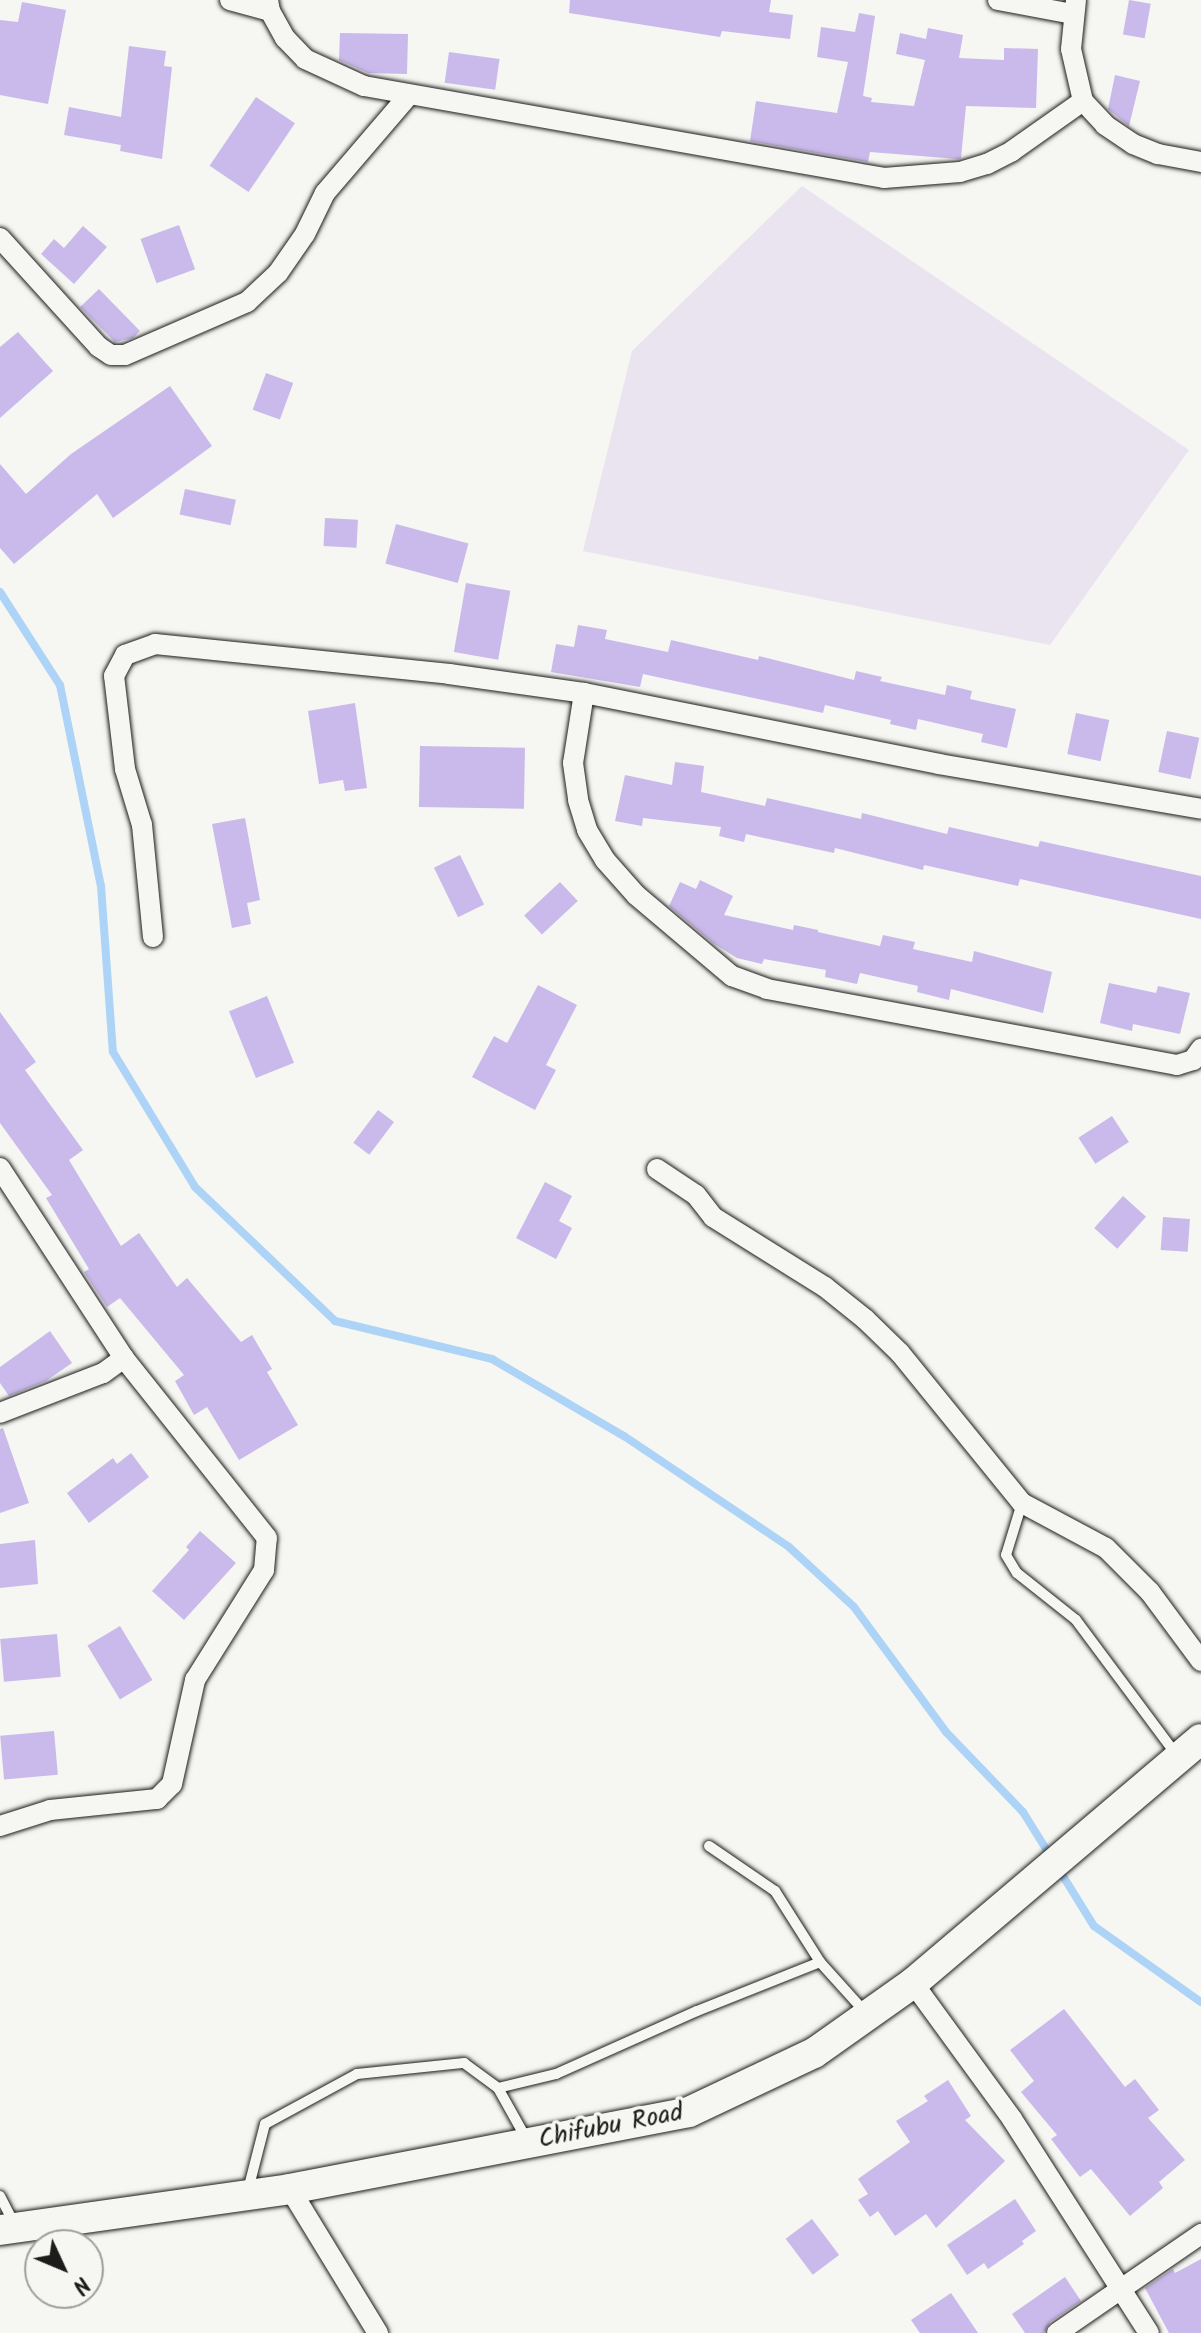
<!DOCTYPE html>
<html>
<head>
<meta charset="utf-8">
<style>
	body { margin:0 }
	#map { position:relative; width:1201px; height:2333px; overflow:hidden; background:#f6f6f2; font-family:Kalam,sans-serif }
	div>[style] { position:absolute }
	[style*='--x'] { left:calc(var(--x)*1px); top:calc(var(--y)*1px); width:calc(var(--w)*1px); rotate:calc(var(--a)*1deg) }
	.built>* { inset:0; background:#e9e4f0 }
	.stream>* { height:8px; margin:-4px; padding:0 4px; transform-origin:4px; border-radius:4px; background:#add4f7 }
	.building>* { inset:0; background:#cabaeb; transform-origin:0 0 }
	.roads { filter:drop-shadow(0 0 2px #1c1c1c) drop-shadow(0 0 2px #1c1c1c) }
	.service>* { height:10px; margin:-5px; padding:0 5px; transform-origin:5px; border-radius:5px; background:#f6f6f2 }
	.minor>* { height:20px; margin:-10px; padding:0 10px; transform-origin:10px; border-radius:10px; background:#f6f6f2 }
	.secondary>* { height:30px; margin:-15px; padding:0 15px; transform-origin:15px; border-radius:15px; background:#f6f6f2 }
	span { translate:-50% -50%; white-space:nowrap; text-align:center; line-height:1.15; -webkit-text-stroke:7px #f6f6f2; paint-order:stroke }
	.street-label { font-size:26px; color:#1c1c1c }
	.north { position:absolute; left:24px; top:2229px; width:80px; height:80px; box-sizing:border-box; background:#f6f6f2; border:2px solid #9f9f9c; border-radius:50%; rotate:134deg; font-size:22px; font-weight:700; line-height:32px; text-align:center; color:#1c1c1c }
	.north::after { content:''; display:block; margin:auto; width:28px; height:36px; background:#1c1c1c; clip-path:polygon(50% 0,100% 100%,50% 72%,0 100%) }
</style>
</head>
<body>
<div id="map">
	<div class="built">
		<i style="clip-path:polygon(802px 186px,1189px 450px,1050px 645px,583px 551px,632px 351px)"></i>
	</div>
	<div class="stream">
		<i style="--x:0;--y:592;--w:111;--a:57.2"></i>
		<i style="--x:60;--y:685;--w:205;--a:78.5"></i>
		<i style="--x:101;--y:886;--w:166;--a:85.9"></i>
		<i style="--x:113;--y:1052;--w:158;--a:58.7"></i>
		<i style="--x:195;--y:1187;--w:194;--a:43.7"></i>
		<i style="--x:335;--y:1321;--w:162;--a:13.6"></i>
		<i style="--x:492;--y:1359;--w:153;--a:30.3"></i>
		<i style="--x:624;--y:1436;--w:199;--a:33.9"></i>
		<i style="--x:789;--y:1547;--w:88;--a:42.7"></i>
		<i style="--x:854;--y:1607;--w:155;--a:53.6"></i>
		<i style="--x:946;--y:1732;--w:111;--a:46.1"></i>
		<i style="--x:1023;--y:1812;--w:53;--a:58.1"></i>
		<i style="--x:1058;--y:1868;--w:68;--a:58.2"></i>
		<i style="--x:1094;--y:1926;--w:131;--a:35.4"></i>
	</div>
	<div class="building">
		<i style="clip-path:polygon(570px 0,771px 0,769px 12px,793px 15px,790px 39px,722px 31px,720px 37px,569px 13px)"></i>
		<i style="left:1129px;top:0;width:22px;height:35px;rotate:10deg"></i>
		<i style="clip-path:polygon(22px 2px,66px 10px,48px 104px,0 95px,0 20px,18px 22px)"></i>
		<i style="clip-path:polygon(859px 13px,875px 16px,863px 96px,872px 98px,871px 102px,914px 106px,925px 60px,896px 54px,900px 33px,926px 39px,928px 28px,963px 35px,959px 58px,1004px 60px,1004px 48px,1038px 49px,1036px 108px,966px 106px,961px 158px,958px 159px,870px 152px,868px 162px,750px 141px,756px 101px,837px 113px,848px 62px,817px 57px,821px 27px,855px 32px)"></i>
		<i style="clip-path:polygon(340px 33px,408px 34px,407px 74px,368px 73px,339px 60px)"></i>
		<i style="clip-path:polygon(129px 46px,166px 51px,164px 66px,172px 67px,162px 159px,120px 151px,121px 145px,64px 135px,69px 107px,121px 117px)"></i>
		<i style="left:449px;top:52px;width:51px;height:31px;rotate:8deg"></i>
		<i style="clip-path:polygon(1115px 75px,1140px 81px,1129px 126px,1108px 109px)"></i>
		<i style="left:256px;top:97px;width:47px;height:83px;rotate:34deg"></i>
		<i style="left:179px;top:225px;width:47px;height:41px;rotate:70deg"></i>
		<i style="clip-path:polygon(83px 226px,107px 247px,74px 284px,41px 254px,54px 239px,64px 248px)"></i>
		<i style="clip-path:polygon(99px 289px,140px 331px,133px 338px,115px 342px,80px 307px)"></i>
		<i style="clip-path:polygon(18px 332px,53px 371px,0 418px,0 347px)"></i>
		<i style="left:266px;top:373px;width:29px;height:39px;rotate:20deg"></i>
		<i style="clip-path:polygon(170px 386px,212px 446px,113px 518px,97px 494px,14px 564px,0 548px,0 464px,26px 494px,71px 454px)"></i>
		<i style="left:185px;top:489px;width:52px;height:26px;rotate:12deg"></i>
		<i style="left:325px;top:518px;width:33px;height:28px;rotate:3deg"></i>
		<i style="left:396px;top:524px;width:75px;height:41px;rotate:15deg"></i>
		<i style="left:466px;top:583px;width:45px;height:70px;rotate:10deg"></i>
		<i style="clip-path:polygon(578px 625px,607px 630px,605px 639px,668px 652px,671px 640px,758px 660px,759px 656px,854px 680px,856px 671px,882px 677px,880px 681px,945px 695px,947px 685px,972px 691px,970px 699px,1016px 709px,1007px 748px,981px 742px,983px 734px,918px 719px,916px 730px,890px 724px,891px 720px,825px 705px,823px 713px,643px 674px,640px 687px,551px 672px,556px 644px,574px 647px)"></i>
		<i style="clip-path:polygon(355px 703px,367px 788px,345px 791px,343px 780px,319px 784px,308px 711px)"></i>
		<i style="left:1076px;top:713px;width:34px;height:42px;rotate:12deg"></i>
		<i style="left:1167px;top:731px;width:33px;height:42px;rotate:12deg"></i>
		<i style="left:420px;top:746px;width:105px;height:61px;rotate:1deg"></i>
		<i style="clip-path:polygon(675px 762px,704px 766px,701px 792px,765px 806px,767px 798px,861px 819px,862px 813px,947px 834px,949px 827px,1038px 847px,1040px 841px,1201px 876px,1201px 919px,1020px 879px,1018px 886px,924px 865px,923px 870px,835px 848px,834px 853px,746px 834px,744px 842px,719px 836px,721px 827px,643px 818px,642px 826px,615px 821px,625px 775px,672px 785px)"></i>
		<i style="clip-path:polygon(245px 818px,260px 900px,247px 903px,251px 924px,232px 928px,212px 824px)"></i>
		<i style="left:460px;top:855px;width:55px;height:29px;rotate:64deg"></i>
		<i style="clip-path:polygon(700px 880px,733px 896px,724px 915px,793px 930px,794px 925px,818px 930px,818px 932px,880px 946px,883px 935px,915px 942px,913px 949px,972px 962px,974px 951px,1052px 972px,1043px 1013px,951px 989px,949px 1000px,917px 992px,918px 986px,860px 973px,857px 984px,825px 977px,826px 970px,764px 959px,762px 964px,737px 958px,713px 943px,669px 906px,680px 882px,696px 889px)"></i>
		<i style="left:560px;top:882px;width:26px;height:49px;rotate:47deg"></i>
		<i style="clip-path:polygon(1109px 983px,1156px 993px,1158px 986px,1190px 993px,1180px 1034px,1133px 1024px,1132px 1031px,1100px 1023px)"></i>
		<i style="clip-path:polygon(538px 985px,577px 1005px,546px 1065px,556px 1070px,535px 1110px,472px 1077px,494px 1036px,507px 1043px)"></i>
		<i style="left:267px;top:996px;width:72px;height:41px;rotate:68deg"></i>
		<i style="clip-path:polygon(0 1012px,36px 1062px,25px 1070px,83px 1150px,69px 1160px,121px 1246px,139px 1233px,177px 1287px,187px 1278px,241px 1342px,252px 1335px,272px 1369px,267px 1372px,298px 1425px,239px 1460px,207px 1407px,194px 1415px,175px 1381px,184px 1375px,120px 1298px,107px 1307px,84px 1272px,89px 1269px,46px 1198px,52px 1195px,0 1123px)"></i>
		<i style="left:378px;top:1110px;width:20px;height:41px;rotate:37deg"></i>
		<i style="left:1112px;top:1116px;width:31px;height:40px;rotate:57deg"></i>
		<i style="clip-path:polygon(545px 1182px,572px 1196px,559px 1221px,572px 1228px,556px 1259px,516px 1238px)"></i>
		<i style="left:1123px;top:1196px;width:31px;height:43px;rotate:42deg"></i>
		<i style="left:1163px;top:1217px;width:27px;height:33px;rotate:4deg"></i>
		<i style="clip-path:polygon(50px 1331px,72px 1363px,46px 1381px,9px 1396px,0 1383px,0 1367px)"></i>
		<i style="clip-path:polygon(3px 1428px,29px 1503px,0 1513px,0 1429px)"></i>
		<i style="clip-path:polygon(131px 1453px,149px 1477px,89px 1523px,67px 1493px,113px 1458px,117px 1464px)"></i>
		<i style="clip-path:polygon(200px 1531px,236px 1563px,184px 1620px,152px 1591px,189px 1550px,186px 1547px)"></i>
		<i style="clip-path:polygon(35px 1540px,38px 1584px,0 1588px,0 1544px)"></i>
		<i style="left:120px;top:1626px;width:63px;height:38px;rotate:59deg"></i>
		<i style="left:57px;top:1634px;width:43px;height:57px;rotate:85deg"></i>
		<i style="left:54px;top:1731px;width:44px;height:54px;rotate:85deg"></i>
		<i style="clip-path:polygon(1064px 2009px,1125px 2087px,1135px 2079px,1159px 2110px,1148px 2118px,1185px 2160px,1159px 2182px,1163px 2188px,1130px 2216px,1091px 2169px,1080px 2177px,1051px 2139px,1057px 2135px,1021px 2092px,1034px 2081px,1010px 2050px)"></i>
		<i style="clip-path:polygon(948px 2080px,971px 2116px,965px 2120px,1005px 2161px,936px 2228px,926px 2214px,895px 2236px,878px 2211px,870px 2217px,858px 2200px,868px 2194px,858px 2179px,910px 2142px,896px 2121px,928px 2101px,924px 2096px)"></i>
		<i style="clip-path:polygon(1015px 2199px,1036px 2231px,1022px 2241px,1024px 2244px,988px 2269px,984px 2263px,967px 2275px,947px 2245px)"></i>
		<i style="left:812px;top:2219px;width:45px;height:33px;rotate:53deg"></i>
		<i style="clip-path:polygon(1201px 2259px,1201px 2333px,1169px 2333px,1145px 2288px,1173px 2269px,1175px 2273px)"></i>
		<i style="clip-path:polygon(1065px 2277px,1081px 2301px,1050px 2322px,1044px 2333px,1025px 2333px,1012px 2314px)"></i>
		<i style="clip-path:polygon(951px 2293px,978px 2333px,920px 2333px,911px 2320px)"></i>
	</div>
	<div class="roads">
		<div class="service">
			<i style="--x:1022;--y:1503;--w:54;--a:107.1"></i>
			<i style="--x:1006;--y:1555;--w:21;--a:59"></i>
			<i style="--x:1017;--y:1573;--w:75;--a:38.5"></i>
			<i style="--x:1076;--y:1620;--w:167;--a:53.3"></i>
			<i style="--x:709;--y:1846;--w:80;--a:34.3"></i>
			<i style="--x:775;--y:1891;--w:84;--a:57.6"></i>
			<i style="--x:820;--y:1962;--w:69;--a:48"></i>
			<i style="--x:498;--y:2088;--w:60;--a:-13.6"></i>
			<i style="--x:556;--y:2074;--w:154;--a:-24.1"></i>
			<i style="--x:697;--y:2011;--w:132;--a:-21.7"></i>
			<i style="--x:248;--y:2190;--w:68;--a:-75.6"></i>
			<i style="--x:265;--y:2124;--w:105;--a:-28.5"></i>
			<i style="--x:357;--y:2074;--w:108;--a:-5.9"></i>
			<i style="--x:464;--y:2063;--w:42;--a:36.3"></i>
			<i style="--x:498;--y:2088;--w:57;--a:60.8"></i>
			<i style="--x:0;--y:2196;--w:34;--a:63"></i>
		</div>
		<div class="minor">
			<i style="--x:230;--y:0;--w:41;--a:15.4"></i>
			<i style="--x:268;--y:0;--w:11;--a:80"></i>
			<i style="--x:270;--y:11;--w:31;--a:61"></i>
			<i style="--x:285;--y:38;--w:29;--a:46"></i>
			<i style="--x:305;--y:59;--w:65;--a:24.6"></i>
			<i style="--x:364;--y:86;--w:528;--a:10.03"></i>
			<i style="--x:884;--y:178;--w:76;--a:-4.5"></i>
			<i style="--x:960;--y:172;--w:28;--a:-17"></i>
			<i style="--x:987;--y:164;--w:28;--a:-27"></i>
			<i style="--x:1012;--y:151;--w:87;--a:-35.2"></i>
			<i style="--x:998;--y:0;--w:76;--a:10.6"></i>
			<i style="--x:1076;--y:0;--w:49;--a:95.8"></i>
			<i style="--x:1071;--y:49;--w:53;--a:77"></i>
			<i style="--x:1083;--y:101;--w:33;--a:47"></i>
			<i style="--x:1105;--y:125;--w:34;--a:34"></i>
			<i style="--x:1133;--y:144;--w:27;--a:22"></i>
			<i style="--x:1158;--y:154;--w:44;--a:10.5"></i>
			<i style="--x:0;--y:238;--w:147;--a:47.8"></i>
			<i style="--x:99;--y:347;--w:14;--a:34"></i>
			<i style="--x:111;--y:355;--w:14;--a:0"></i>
			<i style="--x:125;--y:355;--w:133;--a:-23.5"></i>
			<i style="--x:247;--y:302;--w:42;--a:-43.1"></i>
			<i style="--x:278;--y:273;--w:47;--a:-55.3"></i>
			<i style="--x:305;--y:234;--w:46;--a:-64"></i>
			<i style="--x:325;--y:193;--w:129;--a:-49.4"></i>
			<i style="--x:584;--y:693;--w:71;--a:98.9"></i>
			<i style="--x:573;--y:763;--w:37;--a:82"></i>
			<i style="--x:578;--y:800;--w:31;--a:73"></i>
			<i style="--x:587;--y:830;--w:35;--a:59"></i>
			<i style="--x:605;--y:860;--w:47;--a:48.5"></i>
			<i style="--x:636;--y:895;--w:126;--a:40.2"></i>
			<i style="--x:732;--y:976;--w:37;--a:20"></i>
			<i style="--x:767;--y:989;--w:417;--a:10.5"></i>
			<i style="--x:1177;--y:1065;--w:17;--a:-17"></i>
			<i style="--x:1193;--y:1060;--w:14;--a:-54"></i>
			<i style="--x:153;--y:937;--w:113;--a:-95.6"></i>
			<i style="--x:142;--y:825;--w:59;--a:-106.9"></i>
			<i style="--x:125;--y:769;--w:94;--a:-96.7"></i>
			<i style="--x:114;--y:676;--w:24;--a:-62"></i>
			<i style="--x:125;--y:655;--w:32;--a:-20"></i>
			<i style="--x:155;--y:644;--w:296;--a:5.8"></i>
			<i style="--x:449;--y:674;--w:136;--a:8"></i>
			<i style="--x:584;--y:693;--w:362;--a:11.3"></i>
			<i style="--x:939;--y:764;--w:266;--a:9.7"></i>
			<i style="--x:0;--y:1168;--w:227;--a:56.9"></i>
			<i style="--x:124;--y:1358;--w:26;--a:144"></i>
			<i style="--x:103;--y:1373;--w:110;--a:158.8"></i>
			<i style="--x:657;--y:1169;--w:47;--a:33.7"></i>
			<i style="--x:696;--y:1195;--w:28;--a:52"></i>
			<i style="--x:713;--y:1217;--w:132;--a:32"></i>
			<i style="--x:825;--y:1287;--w:51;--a:38.7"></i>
			<i style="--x:865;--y:1319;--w:49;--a:44.2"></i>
			<i style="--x:900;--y:1353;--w:193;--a:50.9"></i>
			<i style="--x:1022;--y:1503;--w:95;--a:28.2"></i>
			<i style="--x:1106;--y:1548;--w:62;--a:45"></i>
			<i style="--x:1150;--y:1592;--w:86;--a:53.5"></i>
			<i style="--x:0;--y:1826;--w:52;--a:-17.7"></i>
			<i style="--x:50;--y:1810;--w:108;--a:-5.9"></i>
			<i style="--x:157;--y:1799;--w:21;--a:-45"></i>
			<i style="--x:172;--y:1784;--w:107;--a:-77.5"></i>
			<i style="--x:195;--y:1680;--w:130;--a:-57.9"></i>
			<i style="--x:264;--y:1570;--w:32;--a:-85"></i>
			<i style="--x:267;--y:1538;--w:230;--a:-128.5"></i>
			<i style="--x:913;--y:1983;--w:168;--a:53.9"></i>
			<i style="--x:1012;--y:2119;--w:254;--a:57.4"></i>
			<i style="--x:290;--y:2189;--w:169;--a:58.6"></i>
			<i style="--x:1057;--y:2333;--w:175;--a:-34.5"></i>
		</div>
		<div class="secondary">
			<i style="--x:0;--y:2230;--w:293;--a:-8"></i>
			<i style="--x:290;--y:2189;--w:406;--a:-10.9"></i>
			<i style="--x:689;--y:2112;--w:138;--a:-25.3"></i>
			<i style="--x:814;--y:2053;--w:121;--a:-35.3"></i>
			<i style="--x:913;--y:1983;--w:377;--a:-40.3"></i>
		</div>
	</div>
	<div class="street-label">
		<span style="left:611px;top:2127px;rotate:-11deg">Chifubu Road</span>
	</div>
	<div class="north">N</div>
</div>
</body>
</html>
